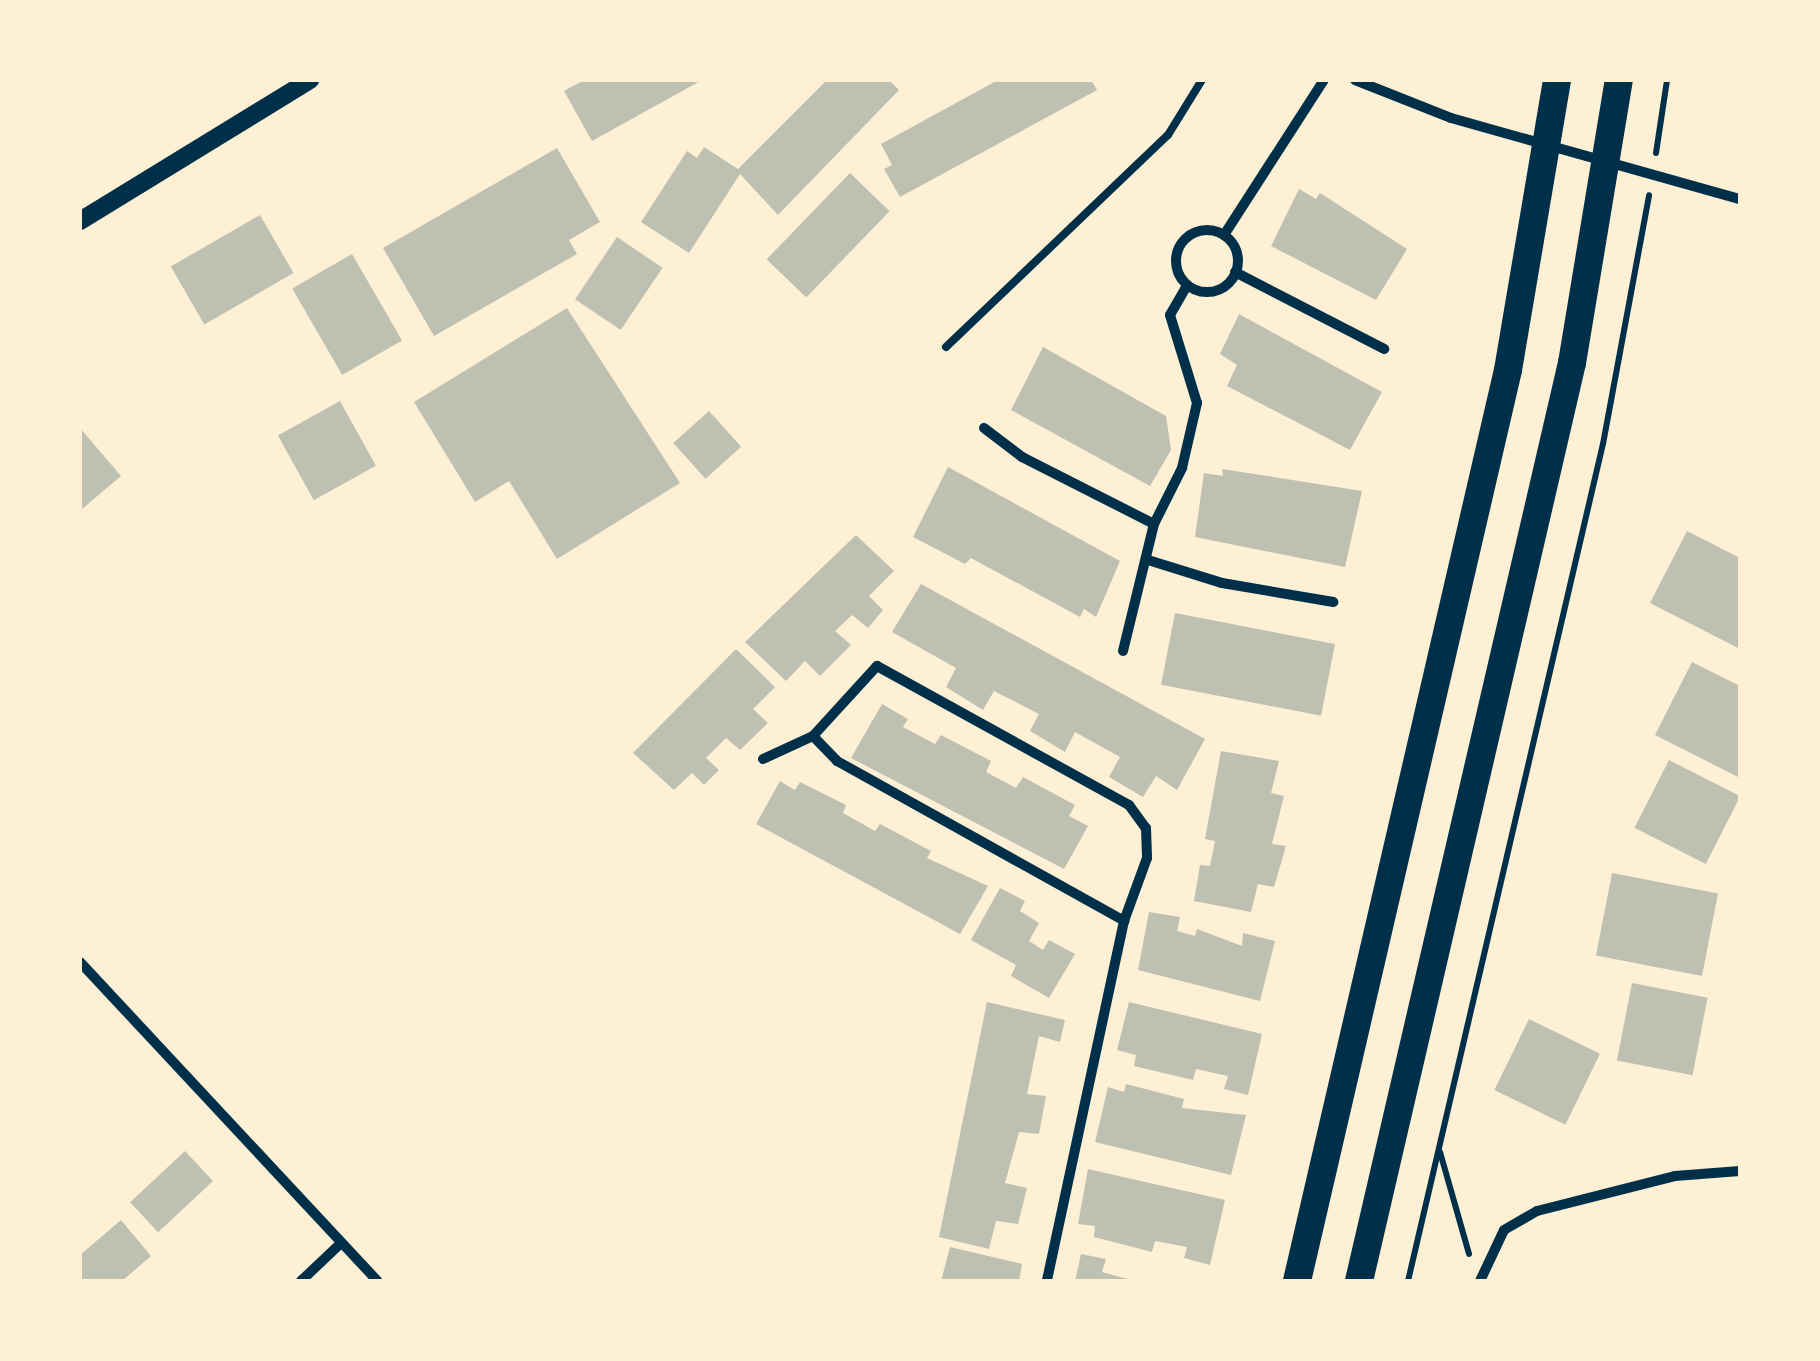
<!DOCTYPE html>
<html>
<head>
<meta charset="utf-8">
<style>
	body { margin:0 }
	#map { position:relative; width:1820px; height:1361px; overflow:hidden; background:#fdf0d5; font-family:"IBM Plex Sans",sans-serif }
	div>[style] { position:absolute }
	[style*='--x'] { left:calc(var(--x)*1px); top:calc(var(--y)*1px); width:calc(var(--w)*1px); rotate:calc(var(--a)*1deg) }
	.building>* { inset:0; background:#bec0b2; transform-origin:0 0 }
	.path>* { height:6px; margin:-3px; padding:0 3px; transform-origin:3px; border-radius:3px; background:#003049 }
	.service>* { height:8px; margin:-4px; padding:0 4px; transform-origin:4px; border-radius:4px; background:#003049 }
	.minor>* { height:10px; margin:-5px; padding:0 5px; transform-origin:5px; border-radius:5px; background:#003049 }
	.minor>.ring { margin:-5px; padding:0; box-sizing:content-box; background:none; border:10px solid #003049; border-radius:50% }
	.tertiary>* { height:18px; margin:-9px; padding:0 9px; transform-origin:9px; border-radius:9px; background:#003049 }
	.trunk>* { height:28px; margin:-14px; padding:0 14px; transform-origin:14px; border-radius:14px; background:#003049 }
	span { translate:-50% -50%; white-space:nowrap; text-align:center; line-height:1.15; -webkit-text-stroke:8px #fdf0d5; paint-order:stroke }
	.frame { position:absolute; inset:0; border:82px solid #fdf0d5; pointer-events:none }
</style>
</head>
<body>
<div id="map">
	<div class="building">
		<i style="clip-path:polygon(584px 80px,702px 80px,592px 141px,564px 91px)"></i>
		<i style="clip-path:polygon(827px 80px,889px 80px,899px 90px,778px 215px,740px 174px,689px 253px,641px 222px,687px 151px,697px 158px,704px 147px,738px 169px)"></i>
		<i style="clip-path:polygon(998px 80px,1091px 80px,1097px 90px,900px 197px,884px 169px,892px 165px,881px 144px)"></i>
		<i style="clip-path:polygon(557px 148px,600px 222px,569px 240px,577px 254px,434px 336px,383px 248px)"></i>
		<i style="left:850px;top:173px;width:55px;height:120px;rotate:44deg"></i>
		<i style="clip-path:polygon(1299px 189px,1316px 199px,1320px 193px,1407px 249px,1376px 300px,1271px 246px)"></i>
		<i style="left:260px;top:215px;width:67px;height:103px;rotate:60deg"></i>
		<i style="left:617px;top:237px;width:55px;height:75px;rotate:34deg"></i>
		<i style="left:352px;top:254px;width:100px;height:69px;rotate:60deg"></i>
		<i style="clip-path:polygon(567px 308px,680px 483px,557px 559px,509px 481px,475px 502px,414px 402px)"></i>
		<i style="clip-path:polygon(1239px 314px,1382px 392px,1350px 450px,1227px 386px,1237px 365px,1220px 354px)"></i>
		<i style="clip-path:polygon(1043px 347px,1166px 416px,1171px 450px,1150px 486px,1011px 410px)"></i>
		<i style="left:340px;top:401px;width:74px;height:71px;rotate:61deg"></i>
		<i style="left:709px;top:411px;width:48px;height:48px;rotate:48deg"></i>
		<i style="clip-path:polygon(80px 428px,121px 476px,82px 509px,80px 507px)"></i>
		<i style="clip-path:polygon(948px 467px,1120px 561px,1096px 617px,1084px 609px,1080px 617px,971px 558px,965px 564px,913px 537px)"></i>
		<i style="clip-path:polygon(1222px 469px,1362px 491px,1345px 567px,1195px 537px,1204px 473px,1223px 476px)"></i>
		<i style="clip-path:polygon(1687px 531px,1740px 558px,1740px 649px,1650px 603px)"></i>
		<i style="clip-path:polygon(856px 535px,894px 571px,869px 596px,883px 610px,868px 628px,852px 615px,835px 631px,851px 645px,820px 676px,805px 661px,786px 681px,745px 642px)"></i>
		<i style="clip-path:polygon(921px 584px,1205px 739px,1177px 790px,1156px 776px,1143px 797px,1109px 777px,1120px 757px,1075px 732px,1065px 752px,1030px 731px,1039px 714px,994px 691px,983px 710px,946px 687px,956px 668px,892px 632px)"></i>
		<i style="left:1175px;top:613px;width:163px;height:73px;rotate:11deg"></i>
		<i style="clip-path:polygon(736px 649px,775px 687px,753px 709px,768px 723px,740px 750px,726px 738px,706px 758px,719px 770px,704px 785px,692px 773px,674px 790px,633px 753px)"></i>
		<i style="clip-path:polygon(1692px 662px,1740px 686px,1740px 778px,1655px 735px)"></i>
		<i style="clip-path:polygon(882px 704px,908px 719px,903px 727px,935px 744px,941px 735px,991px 761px,986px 772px,1016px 788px,1023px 777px,1075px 805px,1069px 816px,1088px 826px,1064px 869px,851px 758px)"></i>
		<i style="clip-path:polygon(1221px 751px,1279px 761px,1271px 793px,1284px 796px,1272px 844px,1286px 846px,1274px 887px,1258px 884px,1251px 912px,1194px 901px,1200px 865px,1210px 866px,1215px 841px,1205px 839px)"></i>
		<i style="left:1669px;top:760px;width:80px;height:76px;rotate:27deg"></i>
		<i style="clip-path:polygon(780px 781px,795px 790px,800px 782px,846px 805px,843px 813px,875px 831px,880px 824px,931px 851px,927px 858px,988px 886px,960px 934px,756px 824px)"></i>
		<i style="left:1612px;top:873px;width:108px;height:84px;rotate:11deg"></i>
		<i style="clip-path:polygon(1000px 888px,1025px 901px,1020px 911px,1039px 923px,1029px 941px,1043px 950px,1049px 940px,1075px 954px,1049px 998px,1011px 976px,1016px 965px,971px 940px)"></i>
		<i style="clip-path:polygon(1149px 912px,1180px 917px,1177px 931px,1195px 936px,1197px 929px,1242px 946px,1243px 933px,1275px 941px,1260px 1001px,1138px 970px)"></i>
		<i style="left:1632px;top:983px;width:77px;height:79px;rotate:11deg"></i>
		<i style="clip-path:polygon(987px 1002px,1065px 1020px,1060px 1042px,1039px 1036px,1027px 1094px,1046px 1096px,1039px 1134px,1019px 1132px,1005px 1183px,1027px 1188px,1018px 1224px,996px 1221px,989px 1249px,939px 1237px)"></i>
		<i style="clip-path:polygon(1129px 1002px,1262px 1034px,1248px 1095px,1224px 1089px,1228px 1076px,1196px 1069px,1193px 1080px,1134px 1066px,1136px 1055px,1117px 1050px)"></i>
		<i style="left:1529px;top:1019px;width:79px;height:79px;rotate:26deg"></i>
		<i style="clip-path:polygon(1126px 1084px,1184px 1099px,1182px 1108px,1246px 1115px,1231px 1175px,1095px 1142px,1108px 1087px,1124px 1092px)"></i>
		<i style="left:185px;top:1151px;width:41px;height:75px;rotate:47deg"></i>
		<i style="clip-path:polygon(1088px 1169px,1225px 1200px,1210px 1265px,1184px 1258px,1187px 1247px,1155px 1241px,1152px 1252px,1094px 1237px,1095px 1226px,1078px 1224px)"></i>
		<i style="clip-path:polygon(121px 1220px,151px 1256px,122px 1281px,80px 1281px,80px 1255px)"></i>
		<i style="clip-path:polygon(950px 1247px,1022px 1264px,1019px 1281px,941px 1281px)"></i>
		<i style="clip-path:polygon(1081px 1254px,1106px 1259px,1102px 1272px,1135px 1281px,1075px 1281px)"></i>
	</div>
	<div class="path">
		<i style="--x:1656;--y:153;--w:74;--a:-81.4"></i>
		<i style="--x:1440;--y:1152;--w:106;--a:74.1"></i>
		<i style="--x:1408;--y:1281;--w:859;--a:-76.89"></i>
		<i style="--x:1603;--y:444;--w:253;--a:-79.5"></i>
	</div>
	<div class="service">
		<i style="--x:946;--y:347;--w:307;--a:-43.7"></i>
		<i style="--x:1168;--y:135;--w:65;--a:-58.3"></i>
	</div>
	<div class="minor">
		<i style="--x:1355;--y:80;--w:103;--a:21.6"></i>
		<i style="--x:1451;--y:118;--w:300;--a:15.7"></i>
		<i class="ring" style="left:1176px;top:230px;width:52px;height:52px"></i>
		<i style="--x:1224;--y:235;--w:184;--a:-57.2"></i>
		<i style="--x:1235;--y:272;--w:168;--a:27.3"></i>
		<i style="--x:984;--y:428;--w:48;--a:37.3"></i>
		<i style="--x:1022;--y:457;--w:148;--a:26.9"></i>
		<i style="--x:1148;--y:560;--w:77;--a:17.3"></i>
		<i style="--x:1222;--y:583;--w:113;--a:9.7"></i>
		<i style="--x:1123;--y:651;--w:131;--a:-76.3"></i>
		<i style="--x:1154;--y:524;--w:63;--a:-63.4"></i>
		<i style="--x:1182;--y:468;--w:67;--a:-77"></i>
		<i style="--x:1197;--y:403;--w:92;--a:-107.1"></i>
		<i style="--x:1170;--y:315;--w:34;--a:-60"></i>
		<i style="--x:813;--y:736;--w:35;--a:46"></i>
		<i style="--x:837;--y:761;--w:329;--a:29.1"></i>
		<i style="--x:763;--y:759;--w:55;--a:-24.7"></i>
		<i style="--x:813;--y:736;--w:95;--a:-47.6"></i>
		<i style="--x:877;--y:666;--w:288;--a:28.9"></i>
		<i style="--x:1129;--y:805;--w:29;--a:54"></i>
		<i style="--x:1146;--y:828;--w:30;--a:88"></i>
		<i style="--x:1147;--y:858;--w:67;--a:110.1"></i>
		<i style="--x:1124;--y:921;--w:368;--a:102.1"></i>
		<i style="--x:80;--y:962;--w:436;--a:47"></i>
		<i style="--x:301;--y:1281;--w:54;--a:-43.5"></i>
		<i style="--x:1480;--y:1281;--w:56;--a:-64.8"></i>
		<i style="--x:1504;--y:1230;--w:38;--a:-30"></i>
		<i style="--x:1537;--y:1211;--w:142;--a:-14.2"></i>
		<i style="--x:1675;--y:1176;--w:65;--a:-4.4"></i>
	</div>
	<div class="tertiary">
		<i style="--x:80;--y:221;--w:270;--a:-31.5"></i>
	</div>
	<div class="trunk">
		<i style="--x:1297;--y:1281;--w:935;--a:-76.96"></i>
		<i style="--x:1508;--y:370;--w:294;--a:-80.4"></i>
		<i style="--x:1359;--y:1281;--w:942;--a:-76.94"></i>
		<i style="--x:1572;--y:363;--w:287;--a:-80.6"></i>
	</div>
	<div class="frame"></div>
</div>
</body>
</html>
